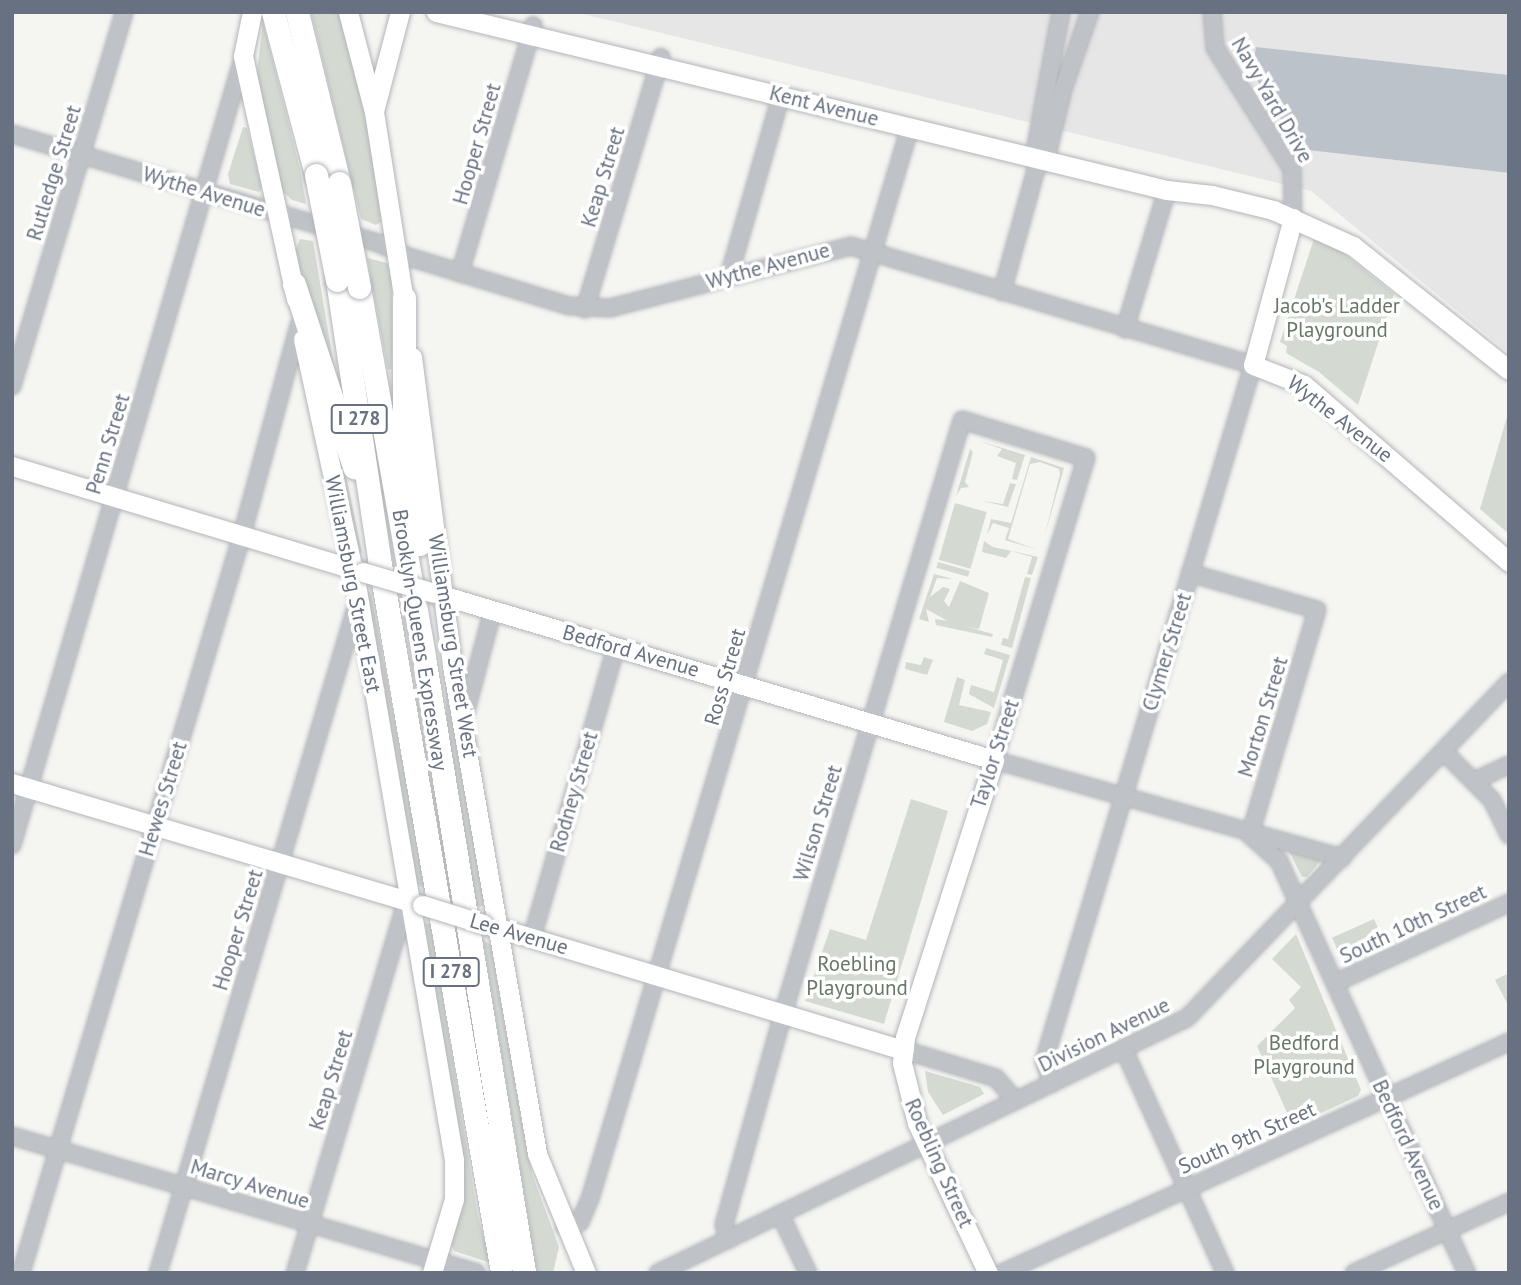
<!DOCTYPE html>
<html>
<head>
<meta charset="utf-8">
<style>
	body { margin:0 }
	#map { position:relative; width:1521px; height:1285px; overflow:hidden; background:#f5f5f2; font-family:"PT Sans",sans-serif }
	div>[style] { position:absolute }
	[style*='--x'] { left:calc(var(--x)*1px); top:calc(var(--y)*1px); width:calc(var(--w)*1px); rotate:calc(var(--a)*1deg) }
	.built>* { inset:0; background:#e6e6e6 }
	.green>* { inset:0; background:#d4dad2; transform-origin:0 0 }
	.water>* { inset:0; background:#bbc2c9 }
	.roads { filter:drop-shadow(0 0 2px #b3b5ba) drop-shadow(0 0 2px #b3b5ba) }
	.minor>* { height:16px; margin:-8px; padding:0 8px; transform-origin:8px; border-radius:8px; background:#bfc2c6 }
	.major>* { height:19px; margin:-9.5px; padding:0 9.5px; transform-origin:9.5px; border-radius:9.5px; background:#fff }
	.highway>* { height:23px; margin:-11.5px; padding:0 11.5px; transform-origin:11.5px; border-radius:11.5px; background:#fff }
	.bridges { filter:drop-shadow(0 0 2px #b3b5ba) drop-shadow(0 0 2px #b3b5ba) }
	.major-bridge>* { height:19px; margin:-9.5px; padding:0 9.5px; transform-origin:9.5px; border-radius:9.5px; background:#fff }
	.highway-bridge>* { height:23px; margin:-11.5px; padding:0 11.5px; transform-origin:11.5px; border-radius:11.5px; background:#fff }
	span { translate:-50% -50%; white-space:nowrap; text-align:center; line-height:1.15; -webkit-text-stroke:7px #fff; paint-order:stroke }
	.shield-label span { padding:2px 5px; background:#fff; border:2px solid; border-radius:5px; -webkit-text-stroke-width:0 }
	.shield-label { font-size:19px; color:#677181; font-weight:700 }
	.street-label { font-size:21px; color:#677181 }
	.park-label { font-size:21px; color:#667965 }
	.frame { position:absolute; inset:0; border:14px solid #677181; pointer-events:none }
</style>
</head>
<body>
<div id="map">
	<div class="built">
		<i style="clip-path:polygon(575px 12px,1509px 12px,1509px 75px,1256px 47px,1299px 149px,1509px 173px,1509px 353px,1311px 191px)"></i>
	</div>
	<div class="green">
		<i style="clip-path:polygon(311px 12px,338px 12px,341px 17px,370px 136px,382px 221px,376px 225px,361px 219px)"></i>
		<i style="clip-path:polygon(263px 22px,300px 169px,306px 204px,292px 200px,283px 192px,256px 80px)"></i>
		<i style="clip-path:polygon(243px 127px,247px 128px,262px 188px,259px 192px,230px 184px,228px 174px)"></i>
		<i style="clip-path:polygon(300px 239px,313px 241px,336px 378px,308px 304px,294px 253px)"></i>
		<i style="clip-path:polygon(1314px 239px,1331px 243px,1394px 294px,1358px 405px,1319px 372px,1286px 353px,1287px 346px,1280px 342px)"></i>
		<i style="clip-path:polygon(367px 258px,387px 263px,392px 273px,392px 369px,388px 370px)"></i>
		<i style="clip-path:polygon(326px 403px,338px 436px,362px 553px,358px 552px)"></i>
		<i style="clip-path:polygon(1509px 410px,1509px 534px,1480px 509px)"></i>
		<i style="clip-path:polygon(976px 440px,1025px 455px,1017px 480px,1012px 479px,1016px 463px,997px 456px,1002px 449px)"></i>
		<i style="clip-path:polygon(970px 449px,973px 452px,965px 482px,969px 487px,961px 488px,956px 496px)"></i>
		<i style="clip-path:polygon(1031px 457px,1064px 468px,1044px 538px,1060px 474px,1059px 469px,1040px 462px,1030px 464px,1008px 539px,1038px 550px,1005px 540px,1009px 528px,993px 523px,987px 535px,991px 519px,1011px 523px)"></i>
		<i style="clip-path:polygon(1010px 483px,1016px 484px,1008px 507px,983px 501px,1003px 504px)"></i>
		<i style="left:955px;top:503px;width:33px;height:59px;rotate:16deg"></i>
		<i style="clip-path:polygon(984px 541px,993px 547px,1038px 557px,1032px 575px,1027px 574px,1032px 557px,1011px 551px,1006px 558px,982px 552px)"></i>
		<i style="left:938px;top:562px;width:33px;height:6px;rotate:16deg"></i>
		<i style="clip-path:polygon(934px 574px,953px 579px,937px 578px,930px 597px,943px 587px,950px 589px,944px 601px,949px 607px,960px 581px,989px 593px,979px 629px,968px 627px,993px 634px,992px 637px,936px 625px,935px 619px,948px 621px,926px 609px,929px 622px,919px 619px)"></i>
		<i style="clip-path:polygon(1025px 577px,1031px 578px,1012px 648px,1001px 645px,1003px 638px,1008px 639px)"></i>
		<i style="clip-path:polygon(367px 592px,371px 593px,426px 890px,416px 883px)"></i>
		<i style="clip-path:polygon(986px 648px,1010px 655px,994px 708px,969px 694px,971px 685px,994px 692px,1003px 660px,984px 654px)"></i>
		<i style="clip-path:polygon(924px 657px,933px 660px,927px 675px,905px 669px,906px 662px,921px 665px)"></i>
		<i style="clip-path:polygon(444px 658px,485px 904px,480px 907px,475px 905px,447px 725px)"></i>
		<i style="clip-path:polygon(957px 677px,965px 680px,959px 705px,991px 712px,987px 724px,972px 731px,944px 722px)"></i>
		<i style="clip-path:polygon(911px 799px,948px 811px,884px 1024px,805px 1001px,830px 929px,866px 940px)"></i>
		<i style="clip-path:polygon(1289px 851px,1323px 858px,1307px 877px,1302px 877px)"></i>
		<i style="left:1374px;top:919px;width:27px;height:46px;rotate:66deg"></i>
		<i style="clip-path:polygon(425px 923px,431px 925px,478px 1217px,491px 1263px,454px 1251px,451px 1244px,461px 1203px)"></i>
		<i style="clip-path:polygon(1296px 934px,1361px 1090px,1358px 1096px,1293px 1126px,1257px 1046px,1295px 1008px,1289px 1000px,1301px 987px,1272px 959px)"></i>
		<i style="clip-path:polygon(483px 940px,491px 945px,532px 1174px,559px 1247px,553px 1273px,537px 1273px)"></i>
		<i style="clip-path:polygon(1509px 973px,1509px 1007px,1495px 980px)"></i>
		<i style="clip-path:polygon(925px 1071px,980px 1087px,984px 1094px,943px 1115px,928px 1092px)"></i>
	</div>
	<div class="water">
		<i style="clip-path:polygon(1256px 47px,1509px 75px,1509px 173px,1299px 149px,1252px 72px)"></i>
	</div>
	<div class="roads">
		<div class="minor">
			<i style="--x:1212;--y:12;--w:36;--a:85"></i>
			<i style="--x:1215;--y:48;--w:143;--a:57.5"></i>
			<i style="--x:1292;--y:169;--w:49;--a:88.8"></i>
			<i style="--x:12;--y:134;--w:384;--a:16.6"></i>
			<i style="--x:380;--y:244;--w:35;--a:24"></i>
			<i style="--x:412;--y:258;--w:164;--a:17"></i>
			<i style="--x:569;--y:306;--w:41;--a:2.8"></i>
			<i style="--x:610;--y:308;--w:249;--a:-14.4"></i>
			<i style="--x:851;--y:246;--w:419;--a:16.5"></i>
			<i style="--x:1253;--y:365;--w:727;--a:106.71"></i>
			<i style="--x:1044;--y:1061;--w:24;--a:71"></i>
			<i style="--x:1034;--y:156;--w:147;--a:-79.4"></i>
			<i style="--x:460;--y:273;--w:258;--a:-73.5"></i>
			<i style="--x:729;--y:276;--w:187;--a:-73.9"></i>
			<i style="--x:1002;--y:292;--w:128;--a:-74.5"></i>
			<i style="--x:1036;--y:169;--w:13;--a:-42"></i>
			<i style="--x:1046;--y:160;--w:73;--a:-76.5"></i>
			<i style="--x:1063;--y:89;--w:82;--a:-70.7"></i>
			<i style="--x:585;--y:309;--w:263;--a:-73.2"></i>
			<i style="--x:1125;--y:329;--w:145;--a:-73.2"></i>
			<i style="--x:12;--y:386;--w:390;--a:-73.3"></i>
			<i style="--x:1190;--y:573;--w:132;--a:16.2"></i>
			<i style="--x:1317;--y:610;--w:235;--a:106.6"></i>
			<i style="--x:464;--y:718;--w:112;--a:-75"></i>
			<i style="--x:1443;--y:751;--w:69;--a:45"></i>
			<i style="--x:1492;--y:800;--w:39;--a:64"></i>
			<i style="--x:1474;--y:781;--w:38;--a:-25"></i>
			<i style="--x:1250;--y:835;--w:39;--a:42"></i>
			<i style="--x:1279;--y:861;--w:453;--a:65.5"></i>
			<i style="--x:12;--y:845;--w:820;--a:-73.64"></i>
			<i style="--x:532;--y:938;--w:303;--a:-73.9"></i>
			<i style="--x:1335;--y:983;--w:192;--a:-24.7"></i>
			<i style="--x:904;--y:1050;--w:96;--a:16.9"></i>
			<i style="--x:996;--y:1078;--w:30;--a:49"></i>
			<i style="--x:1124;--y:1050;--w:245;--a:65.6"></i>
			<i style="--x:12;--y:1136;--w:484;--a:16.4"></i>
			<i style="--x:780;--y:1214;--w:65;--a:64.6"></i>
			<i style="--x:564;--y:1227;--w:17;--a:-17"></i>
			<i style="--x:580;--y:1222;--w:25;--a:-67"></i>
			<i style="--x:590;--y:1199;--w:1119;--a:-73.38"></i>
			<i style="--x:728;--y:1240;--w:16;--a:-105"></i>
			<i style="--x:724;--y:1225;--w:219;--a:-74.4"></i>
			<i style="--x:783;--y:1014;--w:620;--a:-73.23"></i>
			<i style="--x:962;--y:420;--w:130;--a:17"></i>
			<i style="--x:1086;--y:458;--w:316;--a:106.9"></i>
			<i style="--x:994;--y:760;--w:362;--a:15.7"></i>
			<i style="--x:21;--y:1273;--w:770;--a:-73.33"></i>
			<i style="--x:242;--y:535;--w:218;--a:-74.8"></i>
			<i style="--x:158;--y:1273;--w:701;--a:-73.43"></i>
			<i style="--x:295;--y:1273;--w:389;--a:-73.3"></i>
			<i style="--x:658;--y:1273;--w:587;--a:-25.74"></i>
			<i style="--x:1187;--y:1018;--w:465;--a:-46.2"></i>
			<i style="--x:1002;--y:1273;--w:557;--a:-24.5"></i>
			<i style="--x:1354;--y:1273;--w:170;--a:-24.6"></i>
		</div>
		<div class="major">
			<i style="--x:252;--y:12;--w:45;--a:101.6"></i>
			<i style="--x:243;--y:56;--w:249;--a:77.7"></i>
			<i style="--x:348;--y:12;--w:103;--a:75.4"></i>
			<i style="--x:374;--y:112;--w:204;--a:81"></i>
			<i style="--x:436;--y:12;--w:752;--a:13.69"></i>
			<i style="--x:1167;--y:190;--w:45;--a:6.3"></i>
			<i style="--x:1212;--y:195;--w:63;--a:13.8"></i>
			<i style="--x:1273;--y:210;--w:88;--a:24.2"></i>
			<i style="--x:1353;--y:246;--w:199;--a:38.5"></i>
			<i style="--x:374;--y:111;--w:102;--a:-75.3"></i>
			<i style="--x:1293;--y:218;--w:152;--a:105.2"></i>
			<i style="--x:1253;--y:365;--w:55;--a:21.4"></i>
			<i style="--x:1304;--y:385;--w:271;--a:40.8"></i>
			<i style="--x:303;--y:339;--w:251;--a:77.8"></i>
			<i style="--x:356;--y:584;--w:584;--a:80.34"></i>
			<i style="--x:454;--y:1160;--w:39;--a:90"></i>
			<i style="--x:454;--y:1199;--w:77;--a:106.6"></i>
			<i style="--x:412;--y:357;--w:312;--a:82.6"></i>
			<i style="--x:452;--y:666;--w:495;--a:80.1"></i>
			<i style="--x:537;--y:1154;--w:129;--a:67.6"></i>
			<i style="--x:12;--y:466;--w:367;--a:16.8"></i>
			<i style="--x:435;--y:593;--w:583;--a:16.63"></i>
			<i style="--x:994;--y:760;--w:292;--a:107.8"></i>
			<i style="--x:905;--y:1038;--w:25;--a:97"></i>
			<i style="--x:902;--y:1063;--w:62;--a:76"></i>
			<i style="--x:917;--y:1123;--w:166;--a:64.7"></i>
			<i style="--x:12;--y:783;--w:424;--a:16.6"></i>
			<i style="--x:489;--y:925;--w:433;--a:16.8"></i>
		</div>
		<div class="highway">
			<i style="--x:273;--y:12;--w:169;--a:75.2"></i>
			<i style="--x:297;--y:12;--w:176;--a:76.2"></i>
			<i style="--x:337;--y:280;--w:282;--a:81.4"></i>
			<i style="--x:379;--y:559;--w:717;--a:80.21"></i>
			<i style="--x:294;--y:284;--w:193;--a:71.8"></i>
			<i style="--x:359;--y:287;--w:376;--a:80"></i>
			<i style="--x:424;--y:657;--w:623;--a:80.76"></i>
			<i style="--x:404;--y:298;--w:126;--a:90"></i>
			<i style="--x:404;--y:424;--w:121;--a:82.9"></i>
		</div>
	</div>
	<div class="bridges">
		<div class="major-bridge">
			<i style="--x:363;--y:572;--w:74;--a:16.5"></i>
			<i style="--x:422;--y:905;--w:64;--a:17.3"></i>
		</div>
		<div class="highway-bridge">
			<i style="--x:316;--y:175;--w:107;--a:78.7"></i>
			<i style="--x:339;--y:183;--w:106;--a:79.1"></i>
		</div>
	</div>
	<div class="shield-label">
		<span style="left:359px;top:419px">I 278</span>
		<span style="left:451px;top:972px">I 278</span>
	</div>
	<div class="street-label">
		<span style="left:1272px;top:100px;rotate:60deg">Navy Yard Drive</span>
		<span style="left:824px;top:106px;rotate:14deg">Kent Avenue</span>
		<span style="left:477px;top:144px;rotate:-74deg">Hooper Street</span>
		<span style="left:54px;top:173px;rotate:-73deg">Rutledge Street</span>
		<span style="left:603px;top:177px;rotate:-73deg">Keap Street</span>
		<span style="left:204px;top:192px;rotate:17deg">Wythe Avenue</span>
		<span style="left:768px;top:266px;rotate:-15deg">Wythe Avenue</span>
		<span style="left:1340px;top:419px;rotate:38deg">Wythe Avenue</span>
		<span style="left:108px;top:444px;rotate:-73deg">Penn Street</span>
		<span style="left:353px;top:584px;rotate:79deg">Williamsburg Street East</span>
		<span style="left:420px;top:640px;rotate:81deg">Brooklyn-Queens Expressway</span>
		<span style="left:453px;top:646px;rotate:81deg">Williamsburg Street West</span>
		<span style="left:631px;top:651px;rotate:16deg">Bedford Avenue</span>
		<span style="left:1167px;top:652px;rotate:-73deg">Clymer Street</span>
		<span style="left:725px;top:677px;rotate:-74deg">Ross Street</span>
		<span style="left:1263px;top:717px;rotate:-73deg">Morton Street</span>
		<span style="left:995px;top:754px;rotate:-72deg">Taylor Street</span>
		<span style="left:574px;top:792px;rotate:-74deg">Rodney Street</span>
		<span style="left:163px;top:799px;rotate:-73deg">Hewes Street</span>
		<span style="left:818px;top:823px;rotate:-73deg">Wilson Street</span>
		<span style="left:1413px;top:924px;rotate:-25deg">South 10th Street</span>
		<span style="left:238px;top:930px;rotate:-73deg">Hooper Street</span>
		<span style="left:519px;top:934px;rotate:16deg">Lee Avenue</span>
		<span style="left:1104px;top:1035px;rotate:-26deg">Division Avenue</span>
		<span style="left:331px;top:1080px;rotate:-73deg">Keap Street</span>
		<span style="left:1247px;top:1138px;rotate:-24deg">South 9th Street</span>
		<span style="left:1408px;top:1145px;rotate:65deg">Bedford Avenue</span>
		<span style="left:939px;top:1163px;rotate:66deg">Roebling Street</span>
		<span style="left:250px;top:1184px;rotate:17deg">Marcy Avenue</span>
	</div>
	<div class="park-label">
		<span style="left:1337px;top:318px">Jacob's Ladder<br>Playground</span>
		<span style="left:857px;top:976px">Roebling<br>Playground</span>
		<span style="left:1304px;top:1055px">Bedford<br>Playground</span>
	</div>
	<div class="frame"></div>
</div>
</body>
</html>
